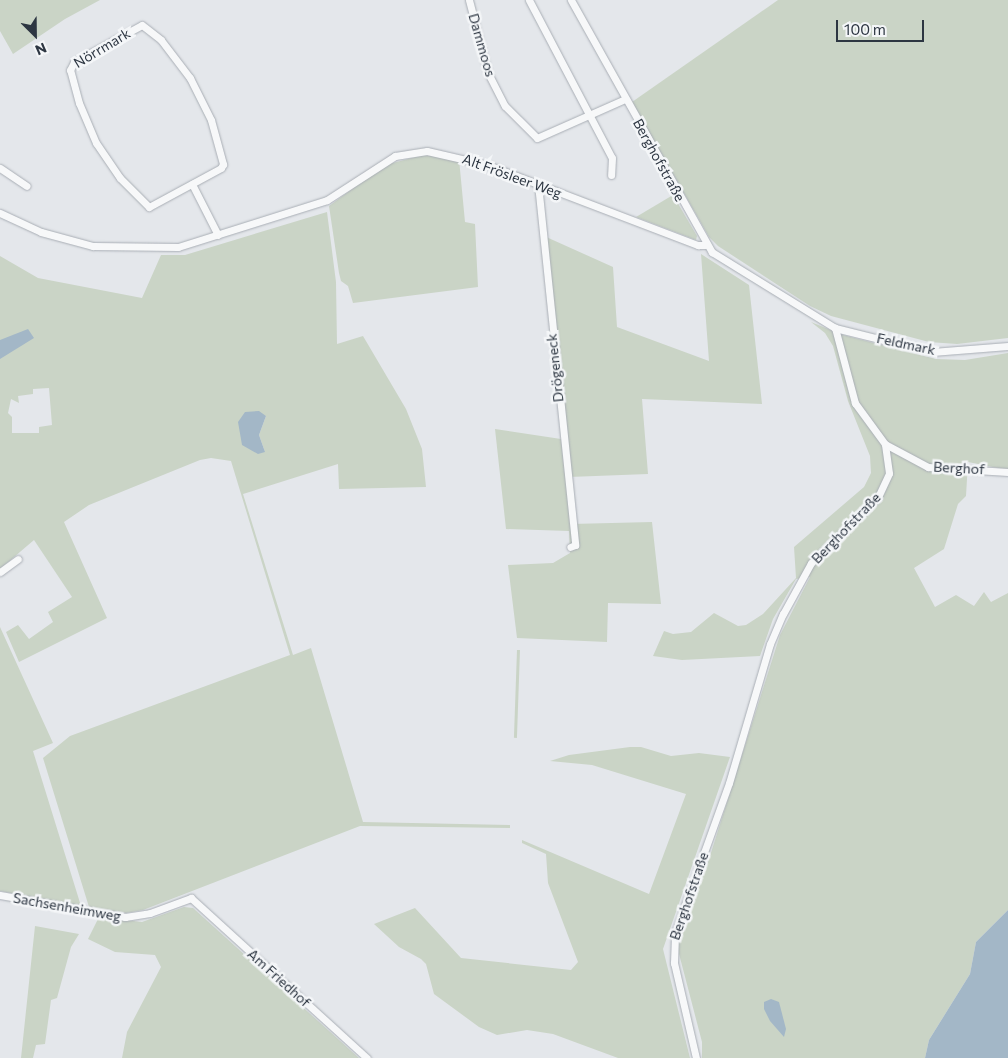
<!DOCTYPE html>
<html>
<head>
<meta charset="utf-8">
<style>
	body { margin:0 }
	#map { position:relative; width:1008px; height:1058px; overflow:hidden; background:#e4e7eb; font-family:Commissioner,sans-serif }
	div>[style] { position:absolute }
	[style*='--x'] { left:calc(var(--x)*1px); top:calc(var(--y)*1px); width:calc(var(--w)*1px); rotate:calc(var(--a)*1deg) }
	.green>* { inset:0; background:#cad4c6; transform-origin:0 0 }
	.water>* { inset:0; background:#a3b7c7 }
	.roads { filter:drop-shadow(0 0 1px #a9aeb5) drop-shadow(0 0 1px #a9aeb5) }
	.minor>* { height:7px; margin:-3.5px; padding:0 3.5px; transform-origin:3.5px; border-radius:3.5px; background:#f7f8f9 }
	span { translate:-50% -50%; white-space:nowrap; text-align:center; line-height:1.15; -webkit-text-stroke:5px #f4f6f8; paint-order:stroke }
	.street-label { font-size:14px; color:#2d3642 }
	.north { position:absolute; left:10px; top:10px; width:50px; height:50px; -webkit-text-stroke:4px #f4f6f8; paint-order:stroke; rotate:157deg; font-size:14px; font-weight:700; line-height:20px; text-align:center; color:#2d3642 }
	.north::after { content:''; display:block; margin:auto; width:18px; height:22px; background:#2d3642; clip-path:polygon(50% 0,100% 100%,50% 72%,0 100%) }
	.scale { position:absolute; left:836px; top:20px; width:88px; height:22px; box-sizing:border-box; border:2px solid #2d3642; border-top:0; padding-left:6px; font-size:15px; line-height:18px; white-space:nowrap; color:#2d3642; -webkit-text-stroke:4px #f4f6f8; paint-order:stroke }
</style>
</head>
<body>
<div id="map">
	<div class="green">
		<i style="clip-path:polygon(0 0,100px 0,65px 19px,13px 54px,0 31px)"></i>
		<i style="clip-path:polygon(778px 0,1008px 0,1008px 338px,957px 344px,929px 342px,831px 316px,810px 306px,718px 246px,709px 237px,632px 102px)"></i>
		<i style="clip-path:polygon(423px 155px,459px 159px,465px 222px,475px 224px,478px 287px,353px 303px,348px 286px,341px 281px,339px 273px,329px 206px,385px 165px)"></i>
		<i style="clip-path:polygon(673px 195px,697px 236px,696px 240px,636px 217px)"></i>
		<i style="clip-path:polygon(evenodd,327px 212px,336px 282px,337px 344px,363px 336px,406px 409px,422px 449px,426px 487px,339px 489px,338px 464px,243px 494px,293px 655px,311px 648px,363px 822px,510px 825px,510px 828px,360px 826px,143px 910px,126px 913px,89px 907px,43px 758px,70px 736px,290px 655px,231px 461px,211px 458px,200px 460px,89px 505px,64px 522px,107px 618px,19px 662px,6px 632px,18px 625px,29px 639px,53px 622px,48px 612px,72px 597px,34px 540px,0 569px,0 256px,38px 278px,142px 298px,161px 255px,185px 255px,327px 212px,49px 388px,52px 425px,39px 427px,39px 433px,12px 433px,12px 417px,8px 413px,11px 399px,19px 403px,18px 396px,33px 394px,33px 389px,49px 388px,327px 212px,245px 412px,266px 416px,259px 435px,265px 452px,245px 412px)"></i>
		<i style="clip-path:polygon(544px 236px,613px 267px,617px 327px,709px 361px,701px 254px,749px 285px,762px 404px,642px 399px,648px 474px,569px 477px)"></i>
		<i style="clip-path:polygon(811px 322px,843px 335px,936px 359px,965px 360px,1008px 353px,1008px 470px,968px 462px,966px 496px,958px 504px,944px 549px,914px 568px,935px 607px,956px 595px,974px 606px,984px 592px,991px 602px,1008px 593px,1008px 910px,976px 942px,970px 974px,929px 1040px,925px 1058px,702px 1058px,702px 1042px,678px 950px,681px 930px,709px 859px,780px 635px,810px 577px,796px 579px,773px 619px,760px 656px,682px 660px,653px 656px,664px 631px,673px 634px,691px 632px,714px 613px,738px 626px,746px 625px,763px 614px,796px 578px,794px 547px,864px 487px,871px 473px,870px 456px,848px 401px,833px 346px,825px 333px)"></i>
		<i style="clip-path:polygon(495px 429px,561px 439px,571px 524px,652px 522px,661px 604px,608px 603px,607px 642px,517px 638px,508px 565px,553px 563px,570px 553px,569px 531px,506px 529px)"></i>
		<i style="clip-path:polygon(0 627px,53px 743px,33px 751px,81px 906px,0 891px)"></i>
		<i style="left:520px;top:650px;width:88px;height:3px;rotate:92deg"></i>
		<i style="clip-path:polygon(630px 747px,641px 747px,671px 756px,699px 753px,730px 757px,663px 949px,690px 1058px,618px 1058px,553px 1034px,527px 1030px,497px 1035px,479px 1027px,434px 994px,426px 964px,421px 959px,399px 947px,374px 924px,415px 908px,461px 958px,571px 970px,578px 962px,548px 883px,546px 854px,522px 843px,522px 840px,649px 894px,686px 794px,592px 765px,550px 761px,569px 755px)"></i>
		<i style="clip-path:polygon(184px 907px,193px 908px,359px 1058px,122px 1058px,127px 1032px,161px 967px,155px 955px,115px 952px,88px 939px,99px 917px,142px 922px)"></i>
		<i style="clip-path:polygon(35px 926px,79px 934px,71px 947px,57px 998px,51px 1000px,45px 1044px,36px 1045px,33px 1058px,21px 1058px)"></i>
	</div>
	<div class="water">
		<i style="clip-path:polygon(28px 329px,34px 338px,0 359px,0 340px)"></i>
		<i style="clip-path:polygon(259px 411px,266px 416px,259px 435px,265px 452px,258px 454px,242px 445px,238px 422px,245px 412px)"></i>
		<i style="clip-path:polygon(1008px 910px,1008px 1058px,925px 1058px,929px 1040px,970px 974px,976px 942px)"></i>
		<i style="clip-path:polygon(771px 999px,779px 1002px,786px 1029px,784px 1037px,770px 1021px,764px 1009px,764px 1002px)"></i>
	</div>
	<div class="roads">
		<div class="minor">
			<i style="--x:469;--y:0;--w:75;--a:75.4"></i>
			<i style="--x:488;--y:73;--w:37;--a:63"></i>
			<i style="--x:505;--y:106;--w:45;--a:45"></i>
			<i style="--x:537;--y:138;--w:96;--a:-23.9"></i>
			<i style="--x:529;--y:0;--w:178;--a:62.3"></i>
			<i style="--x:612;--y:158;--w:17;--a:93"></i>
			<i style="--x:571;--y:0;--w:289;--a:60.8"></i>
			<i style="--x:712;--y:252;--w:145;--a:31.7"></i>
			<i style="--x:835;--y:328;--w:100;--a:13.9"></i>
			<i style="--x:932;--y:352;--w:76;--a:-4.5"></i>
			<i style="--x:142;--y:25;--w:24;--a:38"></i>
			<i style="--x:161;--y:40;--w:48;--a:52.7"></i>
			<i style="--x:190;--y:78;--w:47;--a:63.4"></i>
			<i style="--x:211;--y:120;--w:46;--a:74.7"></i>
			<i style="--x:223;--y:164;--w:4;--a:117"></i>
			<i style="--x:221;--y:168;--w:82;--a:151.6"></i>
			<i style="--x:149;--y:207;--w:41;--a:-135"></i>
			<i style="--x:120;--y:178;--w:42;--a:-124.4"></i>
			<i style="--x:96;--y:143;--w:43;--a:-113"></i>
			<i style="--x:79;--y:103;--w:34;--a:-105"></i>
			<i style="--x:70;--y:70;--w:9;--a:-63"></i>
			<i style="--x:74;--y:62;--w:77;--a:-28.6"></i>
			<i style="--x:0;--y:168;--w:32;--a:34"></i>
			<i style="--x:192;--y:184;--w:57;--a:63"></i>
			<i style="--x:538;--y:184;--w:363;--a:84.1"></i>
			<i style="--x:575;--y:545;--w:5;--a:158"></i>
			<i style="--x:0;--y:213;--w:45;--a:24.9"></i>
			<i style="--x:41;--y:232;--w:54;--a:15.1"></i>
			<i style="--x:93;--y:246;--w:85;--a:0.7"></i>
			<i style="--x:178;--y:247;--w:156;--a:-17.5"></i>
			<i style="--x:327;--y:200;--w:81;--a:-32.9"></i>
			<i style="--x:395;--y:156;--w:32;--a:-9"></i>
			<i style="--x:427;--y:151;--w:63;--a:12.9"></i>
			<i style="--x:488;--y:165;--w:225;--a:20.9"></i>
			<i style="--x:698;--y:245;--w:7;--a:0"></i>
			<i style="--x:885;--y:444;--w:49;--a:28.1"></i>
			<i style="--x:928;--y:467;--w:80;--a:3.6"></i>
			<i style="--x:0;--y:572;--w:22;--a:-36"></i>
			<i style="--x:0;--y:895;--w:127;--a:10"></i>
			<i style="--x:125;--y:917;--w:25;--a:-9"></i>
			<i style="--x:150;--y:913;--w:44;--a:-20.1"></i>
			<i style="--x:191;--y:898;--w:238;--a:42.3"></i>
			<i style="--x:696;--y:1058;--w:98;--a:-103"></i>
			<i style="--x:674;--y:963;--w:30;--a:-88"></i>
			<i style="--x:675;--y:933;--w:159;--a:-70.2"></i>
			<i style="--x:729;--y:783;--w:145;--a:-73.6"></i>
			<i style="--x:770;--y:644;--w:33;--a:-67"></i>
			<i style="--x:783;--y:614;--w:58;--a:-61.2"></i>
			<i style="--x:811;--y:563;--w:94;--a:-44.6"></i>
			<i style="--x:878;--y:497;--w:26;--a:-65"></i>
			<i style="--x:889;--y:473;--w:29;--a:-98"></i>
			<i style="--x:885;--y:444;--w:51;--a:-126.2"></i>
			<i style="--x:855;--y:403;--w:78;--a:-104.9"></i>
		</div>
	</div>
	<div class="street-label">
		<span style="left:482px;top:45px;rotate:74deg">Dammoos</span>
		<span style="left:102px;top:48px;rotate:-31deg">Nörrmark</span>
		<span style="left:659px;top:160px;rotate:61deg">Berghofstraße</span>
		<span style="left:512px;top:176px;rotate:20deg">Alt Frösleer Weg</span>
		<span style="left:906px;top:344px;rotate:12deg">Feldmark</span>
		<span style="left:555px;top:368px;rotate:-96deg">Drögeneck</span>
		<span style="left:959px;top:468px;rotate:3deg">Berghof</span>
		<span style="left:846px;top:528px;rotate:-46deg">Berghofstraße</span>
		<span style="left:689px;top:896px;rotate:-71deg">Berghofstraße</span>
		<span style="left:67px;top:907px;rotate:10deg">Sachsenheimweg</span>
		<span style="left:279px;top:978px;rotate:42deg">Am Friedhof</span>
	</div>
	<div class="north">N</div>
	<div class="scale">100 m</div>
</div>
</body>
</html>
